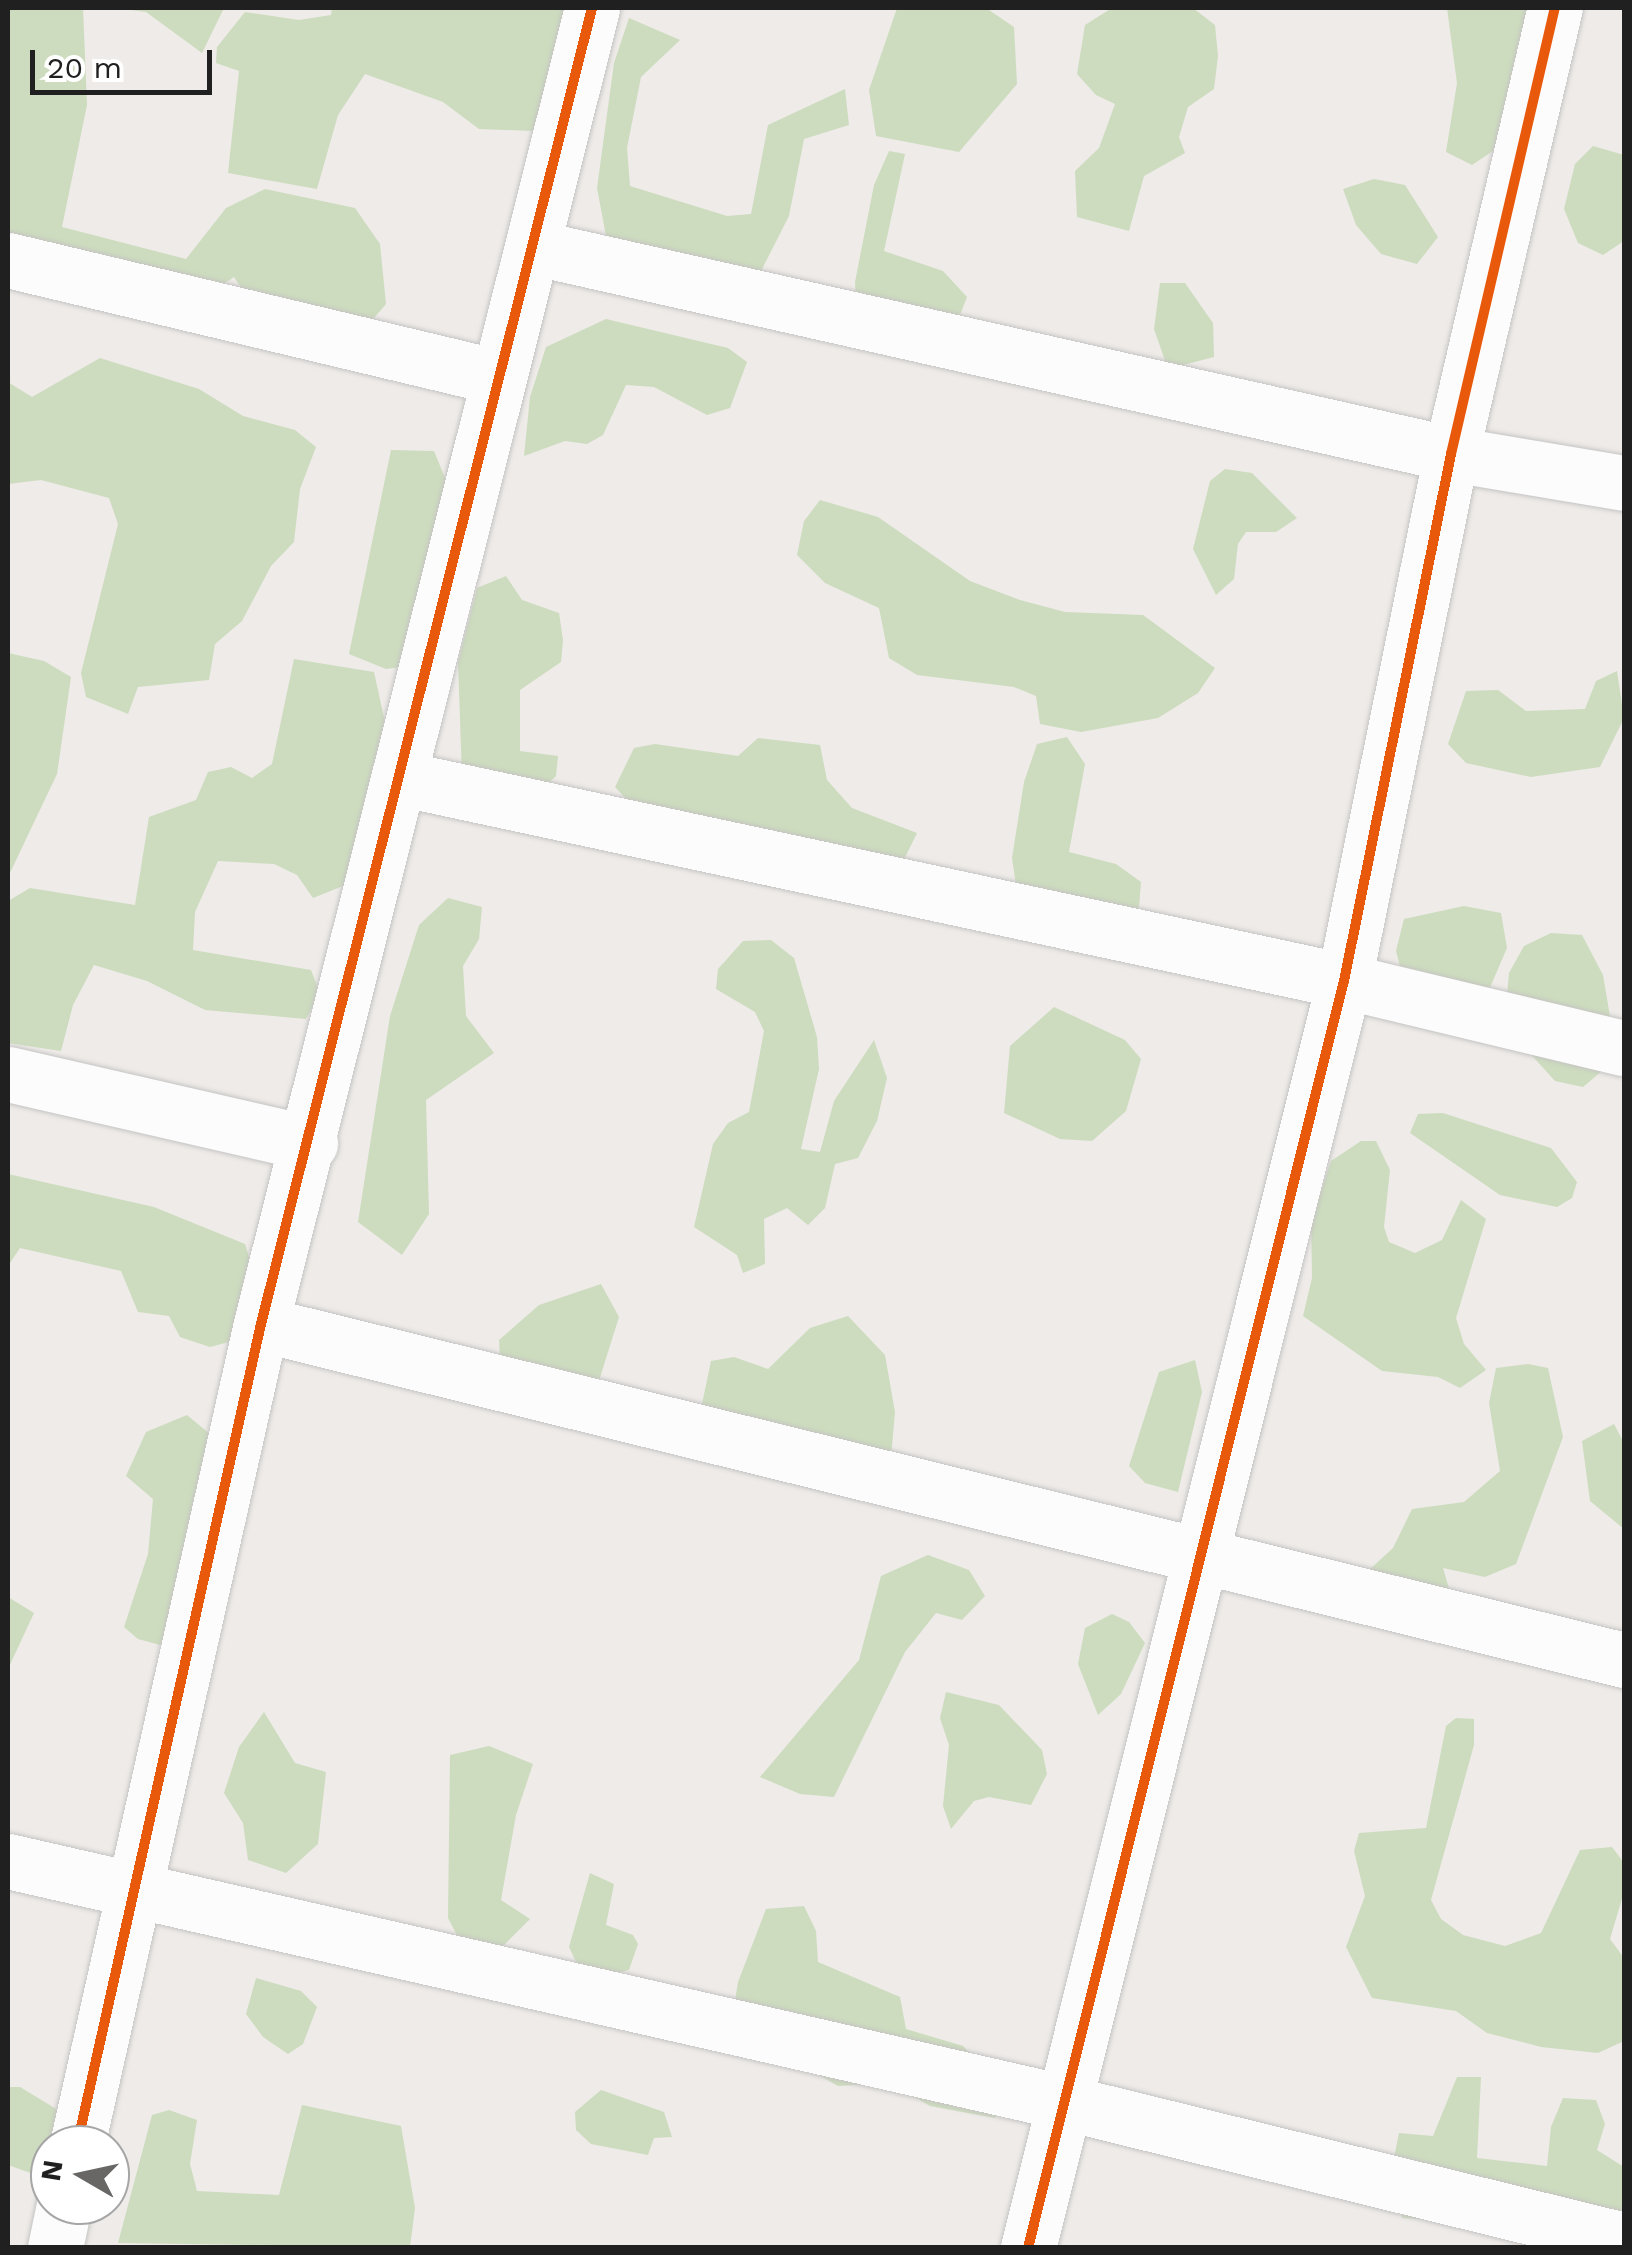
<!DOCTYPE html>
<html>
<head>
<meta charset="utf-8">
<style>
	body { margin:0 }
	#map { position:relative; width:1632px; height:2255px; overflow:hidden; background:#eeebe8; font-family:"Work Sans",sans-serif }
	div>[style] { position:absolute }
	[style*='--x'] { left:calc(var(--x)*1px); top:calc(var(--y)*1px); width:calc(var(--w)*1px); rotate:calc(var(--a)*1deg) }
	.forest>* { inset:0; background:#cddcbe }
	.roads { filter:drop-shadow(0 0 2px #c5c4c3) drop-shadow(0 0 2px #c5c4c3) }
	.street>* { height:55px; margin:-27.5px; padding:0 27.5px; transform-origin:27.5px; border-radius:27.5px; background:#fcfcfc }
	.cycleway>* { height:10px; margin:-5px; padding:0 5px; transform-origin:5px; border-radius:5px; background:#e8590c }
	span { translate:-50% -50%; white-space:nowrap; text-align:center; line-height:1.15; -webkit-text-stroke:10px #fff; paint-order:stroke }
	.frame { position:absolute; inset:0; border:10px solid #202020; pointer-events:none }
	.north { position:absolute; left:30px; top:2125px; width:100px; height:100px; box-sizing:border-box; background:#fff; border:2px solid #a6a6a6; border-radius:50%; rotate:279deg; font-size:28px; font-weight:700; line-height:40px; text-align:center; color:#202020 }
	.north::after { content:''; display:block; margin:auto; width:35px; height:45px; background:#686766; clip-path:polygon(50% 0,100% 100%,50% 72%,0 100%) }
	.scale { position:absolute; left:30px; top:50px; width:182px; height:45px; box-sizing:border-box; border:5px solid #202020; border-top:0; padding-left:12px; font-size:30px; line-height:35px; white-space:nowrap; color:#202020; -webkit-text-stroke:8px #fff; paint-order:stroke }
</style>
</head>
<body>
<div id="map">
	<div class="forest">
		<i style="clip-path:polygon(8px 8px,83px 8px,87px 105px,62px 227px,186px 259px,226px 208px,265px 189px,355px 208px,380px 244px,386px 304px,358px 337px,260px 317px,234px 277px,199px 301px,8px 284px)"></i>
		<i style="clip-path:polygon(117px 8px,224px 8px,202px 53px,146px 12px)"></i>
		<i style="clip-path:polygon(332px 8px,588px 8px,560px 132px,479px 129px,443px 102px,365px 74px,338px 115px,317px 189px,228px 173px,239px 71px,216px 63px,217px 47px,245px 12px,299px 20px,331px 15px)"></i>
		<i style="clip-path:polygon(897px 8px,986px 8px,1014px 27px,1017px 84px,959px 152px,876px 136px,869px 90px)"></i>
		<i style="clip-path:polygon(1112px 8px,1193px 8px,1215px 25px,1218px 56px,1214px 89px,1188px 107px,1179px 137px,1185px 153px,1144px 176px,1129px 231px,1077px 217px,1075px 171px,1099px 148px,1115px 104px,1096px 95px,1077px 74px,1085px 25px)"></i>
		<i style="clip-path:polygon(1447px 8px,1528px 8px,1496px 149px,1472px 165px,1446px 152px,1457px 83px)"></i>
		<i style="clip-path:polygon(629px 18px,680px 40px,641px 77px,627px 148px,630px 186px,727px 216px,751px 214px,768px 125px,845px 89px,849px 125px,804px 139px,789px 216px,760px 273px,606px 236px,597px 188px,614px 63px)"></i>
		<i style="clip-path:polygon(1593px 146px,1624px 155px,1624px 241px,1603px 255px,1578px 243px,1564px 209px,1575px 164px)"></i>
		<i style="clip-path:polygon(889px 151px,905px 154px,884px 251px,943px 271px,967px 297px,958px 320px,857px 317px,855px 282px,874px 185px)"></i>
		<i style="clip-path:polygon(1374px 179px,1405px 185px,1438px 237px,1417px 264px,1381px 254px,1356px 225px,1343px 189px)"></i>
		<i style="clip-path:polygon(1160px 283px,1185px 283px,1213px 323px,1214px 357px,1168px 369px,1154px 329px)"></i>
		<i style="clip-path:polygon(606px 319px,728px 348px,747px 362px,730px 408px,707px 415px,654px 387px,626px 385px,603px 435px,587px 444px,565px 441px,524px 456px,530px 397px,546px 347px)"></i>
		<i style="clip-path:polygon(100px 358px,199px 389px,243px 416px,295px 430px,316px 447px,300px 489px,294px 542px,271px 566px,242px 621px,215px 644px,209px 680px,138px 687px,128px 714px,86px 697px,81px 673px,118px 524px,109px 498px,41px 480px,8px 484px,8px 382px,32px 397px)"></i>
		<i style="clip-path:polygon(391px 450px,434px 451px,452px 495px,409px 666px,386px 669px,349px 654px)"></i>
		<i style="clip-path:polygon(1225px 469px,1252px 473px,1297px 518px,1276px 532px,1246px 532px,1238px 544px,1234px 579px,1216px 595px,1193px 549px,1210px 481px)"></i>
		<i style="clip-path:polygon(820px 500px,878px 517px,970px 581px,1020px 600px,1065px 612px,1143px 615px,1215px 668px,1198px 693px,1158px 718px,1081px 732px,1040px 724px,1036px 696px,1014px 687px,917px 675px,889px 658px,879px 608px,825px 583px,797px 555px,804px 521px)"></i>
		<i style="clip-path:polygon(506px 576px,522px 600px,559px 613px,563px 640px,561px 662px,520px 690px,520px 751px,558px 756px,556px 776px,524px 805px,462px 777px,458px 662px,477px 588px)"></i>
		<i style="clip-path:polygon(8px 653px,44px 661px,71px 677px,57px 774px,8px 877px)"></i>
		<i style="clip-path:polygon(294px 659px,374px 672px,388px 736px,358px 880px,313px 898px,297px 875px,274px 864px,218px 861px,195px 912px,193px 950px,311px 970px,320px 993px,306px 1019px,205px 1010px,147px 981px,94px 965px,73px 1005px,61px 1051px,8px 1043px,8px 901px,30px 888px,135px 905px,149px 817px,196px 800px,208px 772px,231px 767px,252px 778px,272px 764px)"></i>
		<i style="clip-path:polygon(1617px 671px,1624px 718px,1600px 767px,1531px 777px,1466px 763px,1448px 744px,1466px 691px,1498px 690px,1526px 711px,1585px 709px,1596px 681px)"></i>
		<i style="clip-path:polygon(1067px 737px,1085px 764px,1069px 852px,1116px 864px,1141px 882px,1139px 907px,1122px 938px,1017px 892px,1012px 858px,1024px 782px,1037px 744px)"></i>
		<i style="clip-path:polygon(758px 738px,820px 745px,827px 780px,852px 808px,917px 833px,888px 892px,767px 887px,718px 866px,642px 816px,615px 787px,634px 748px,655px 744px,738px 756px)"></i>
		<i style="clip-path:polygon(448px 898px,482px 907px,479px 939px,463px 966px,466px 1016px,494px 1053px,426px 1100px,429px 1214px,402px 1255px,358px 1222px,390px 1016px,419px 925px)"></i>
		<i style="clip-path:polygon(1464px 906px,1501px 913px,1507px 948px,1488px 992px,1408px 997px,1396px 951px,1404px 919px)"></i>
		<i style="clip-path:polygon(1551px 933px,1582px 935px,1603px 975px,1617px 1058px,1583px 1087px,1555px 1081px,1527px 1050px,1506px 1007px,1509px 973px,1524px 946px)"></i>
		<i style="clip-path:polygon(771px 940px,794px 958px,817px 1037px,819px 1069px,801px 1149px,820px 1152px,834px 1101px,874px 1040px,887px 1078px,877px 1121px,858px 1158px,835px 1164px,825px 1208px,808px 1225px,787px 1208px,764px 1219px,765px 1264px,743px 1273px,737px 1255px,694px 1227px,713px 1144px,728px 1123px,749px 1112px,764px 1031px,755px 1012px,716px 989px,718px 969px,743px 941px)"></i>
		<i style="clip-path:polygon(1054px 1007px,1125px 1040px,1141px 1059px,1126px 1111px,1092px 1141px,1060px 1139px,1004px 1113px,1010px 1046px)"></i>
		<i style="clip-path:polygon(1443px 1113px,1551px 1148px,1577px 1182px,1572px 1198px,1557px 1207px,1500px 1195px,1410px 1133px,1418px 1114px)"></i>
		<i style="clip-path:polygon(1361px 1141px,1376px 1141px,1390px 1170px,1384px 1227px,1389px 1242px,1415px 1253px,1442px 1240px,1461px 1200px,1486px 1219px,1456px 1318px,1464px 1344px,1486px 1370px,1460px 1388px,1438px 1377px,1382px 1371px,1303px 1316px,1312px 1278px,1311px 1221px,1331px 1161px)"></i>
		<i style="clip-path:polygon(8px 1174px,154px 1207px,245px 1244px,253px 1269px,236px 1340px,210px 1347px,180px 1337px,169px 1316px,138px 1312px,121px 1271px,20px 1248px,8px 1266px)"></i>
		<i style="clip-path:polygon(601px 1284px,619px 1317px,597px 1387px,501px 1379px,499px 1340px,539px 1305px)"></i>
		<i style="clip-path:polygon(848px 1316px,885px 1355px,895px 1412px,891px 1457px,698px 1423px,711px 1361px,734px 1357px,768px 1369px,810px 1328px)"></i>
		<i style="clip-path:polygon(1195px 1360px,1202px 1392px,1178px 1492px,1145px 1483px,1129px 1466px,1159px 1372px)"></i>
		<i style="clip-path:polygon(1528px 1364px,1548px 1368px,1563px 1437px,1516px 1564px,1485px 1577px,1443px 1568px,1453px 1602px,1486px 1598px,1532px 1611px,1506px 1649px,1432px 1627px,1396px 1609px,1374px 1595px,1368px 1571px,1393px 1548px,1412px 1509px,1464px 1502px,1500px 1471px,1489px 1403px,1496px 1368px)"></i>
		<i style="clip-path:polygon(187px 1415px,235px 1455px,184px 1626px,160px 1645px,138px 1639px,124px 1627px,148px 1554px,153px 1499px,126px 1476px,146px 1432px)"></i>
		<i style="clip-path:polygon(1614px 1424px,1624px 1443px,1624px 1529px,1590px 1501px,1582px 1441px)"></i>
		<i style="clip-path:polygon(928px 1555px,969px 1570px,985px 1596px,962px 1620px,936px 1613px,905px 1652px,834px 1797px,800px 1794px,760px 1777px,859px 1660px,881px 1576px)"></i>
		<i style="clip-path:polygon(8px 1597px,34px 1613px,8px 1669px)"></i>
		<i style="clip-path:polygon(1112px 1614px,1129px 1622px,1145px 1643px,1121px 1694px,1098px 1715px,1078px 1664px,1085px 1628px)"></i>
		<i style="clip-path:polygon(946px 1692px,999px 1705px,1042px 1750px,1047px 1774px,1031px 1805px,989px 1797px,974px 1801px,951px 1829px,943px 1806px,949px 1745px,940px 1718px)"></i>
		<i style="clip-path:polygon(264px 1712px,295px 1763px,326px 1772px,318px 1844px,286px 1873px,248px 1860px,243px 1823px,224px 1793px,239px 1747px)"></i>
		<i style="clip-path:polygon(1456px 1718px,1474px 1719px,1474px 1745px,1431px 1900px,1441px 1919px,1463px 1935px,1505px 1946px,1541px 1933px,1580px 1850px,1612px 1847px,1624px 1863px,1624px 1892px,1610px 1939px,1624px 1958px,1624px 2041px,1598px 2053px,1541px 2047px,1487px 2033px,1456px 2011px,1372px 1998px,1346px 1947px,1365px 1896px,1354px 1851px,1359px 1833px,1426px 1828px,1446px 1726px)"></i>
		<i style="clip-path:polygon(489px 1746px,533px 1764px,516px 1815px,501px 1900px,530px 1919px,503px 1946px,461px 1943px,448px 1918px,450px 1755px)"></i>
		<i style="clip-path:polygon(590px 1873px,614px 1884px,606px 1925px,633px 1935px,638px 1944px,629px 1970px,602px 1977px,579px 1968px,569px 1947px)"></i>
		<i style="clip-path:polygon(804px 1906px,816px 1931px,818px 1962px,900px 1997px,906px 2029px,963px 2046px,1004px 2088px,995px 2118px,930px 2106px,890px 2083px,838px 2086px,731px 2025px,738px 1982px,766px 1909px)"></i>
		<i style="clip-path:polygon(256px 1978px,301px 1991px,317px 2007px,303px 2044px,288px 2054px,263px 2037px,246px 2014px)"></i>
		<i style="clip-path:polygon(1457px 2077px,1481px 2077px,1477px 2158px,1547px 2166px,1551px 2127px,1563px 2098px,1596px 2100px,1605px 2124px,1597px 2150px,1624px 2167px,1624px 2211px,1588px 2229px,1402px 2218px,1391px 2172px,1399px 2133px,1433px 2136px)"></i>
		<i style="clip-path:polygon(8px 2087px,20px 2087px,66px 2115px,42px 2177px,8px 2165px)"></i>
		<i style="clip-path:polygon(601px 2090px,664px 2112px,672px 2137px,654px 2138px,648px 2155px,591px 2144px,576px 2130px,575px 2112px)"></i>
		<i style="clip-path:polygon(302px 2105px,401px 2126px,415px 2208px,410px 2247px,118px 2243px,152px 2115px,169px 2110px,197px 2120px,190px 2164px,197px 2191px,279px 2195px)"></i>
	</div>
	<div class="roads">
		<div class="street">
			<i style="--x:532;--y:247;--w:942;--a:12.69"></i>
			<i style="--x:1451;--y:454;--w:175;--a:9.5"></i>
			<i style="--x:8;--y:260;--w:504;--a:13.43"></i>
			<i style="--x:399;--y:778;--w:967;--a:12.12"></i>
			<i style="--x:1344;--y:981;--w:288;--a:13.5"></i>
			<i style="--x:8;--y:1074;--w:310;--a:12.9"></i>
			<i style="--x:261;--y:1324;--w:1404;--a:13.85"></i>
			<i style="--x:8;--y:1861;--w:1086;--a:12.87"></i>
			<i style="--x:1067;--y:2103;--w:574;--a:13.82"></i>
			<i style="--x:77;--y:2145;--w:841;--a:-77.37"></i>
			<i style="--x:261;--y:1324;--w:1357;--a:-75.88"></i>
			<i style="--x:55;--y:2248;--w:44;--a:-78.2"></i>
			<i style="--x:1028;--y:2248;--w:1306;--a:-76"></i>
			<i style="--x:1344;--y:981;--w:538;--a:-78.52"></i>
			<i style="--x:1451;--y:454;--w:458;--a:-76.9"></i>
		</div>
	</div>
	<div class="cycleway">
		<i style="--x:77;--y:2145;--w:841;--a:-77.37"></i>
		<i style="--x:261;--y:1324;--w:1357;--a:-75.88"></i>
		<i style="--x:1028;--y:2248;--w:1306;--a:-76"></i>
		<i style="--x:1344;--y:981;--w:538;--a:-78.52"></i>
		<i style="--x:1451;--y:454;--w:458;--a:-76.9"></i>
	</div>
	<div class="frame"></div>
	<div class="north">N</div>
	<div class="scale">20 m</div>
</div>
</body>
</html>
